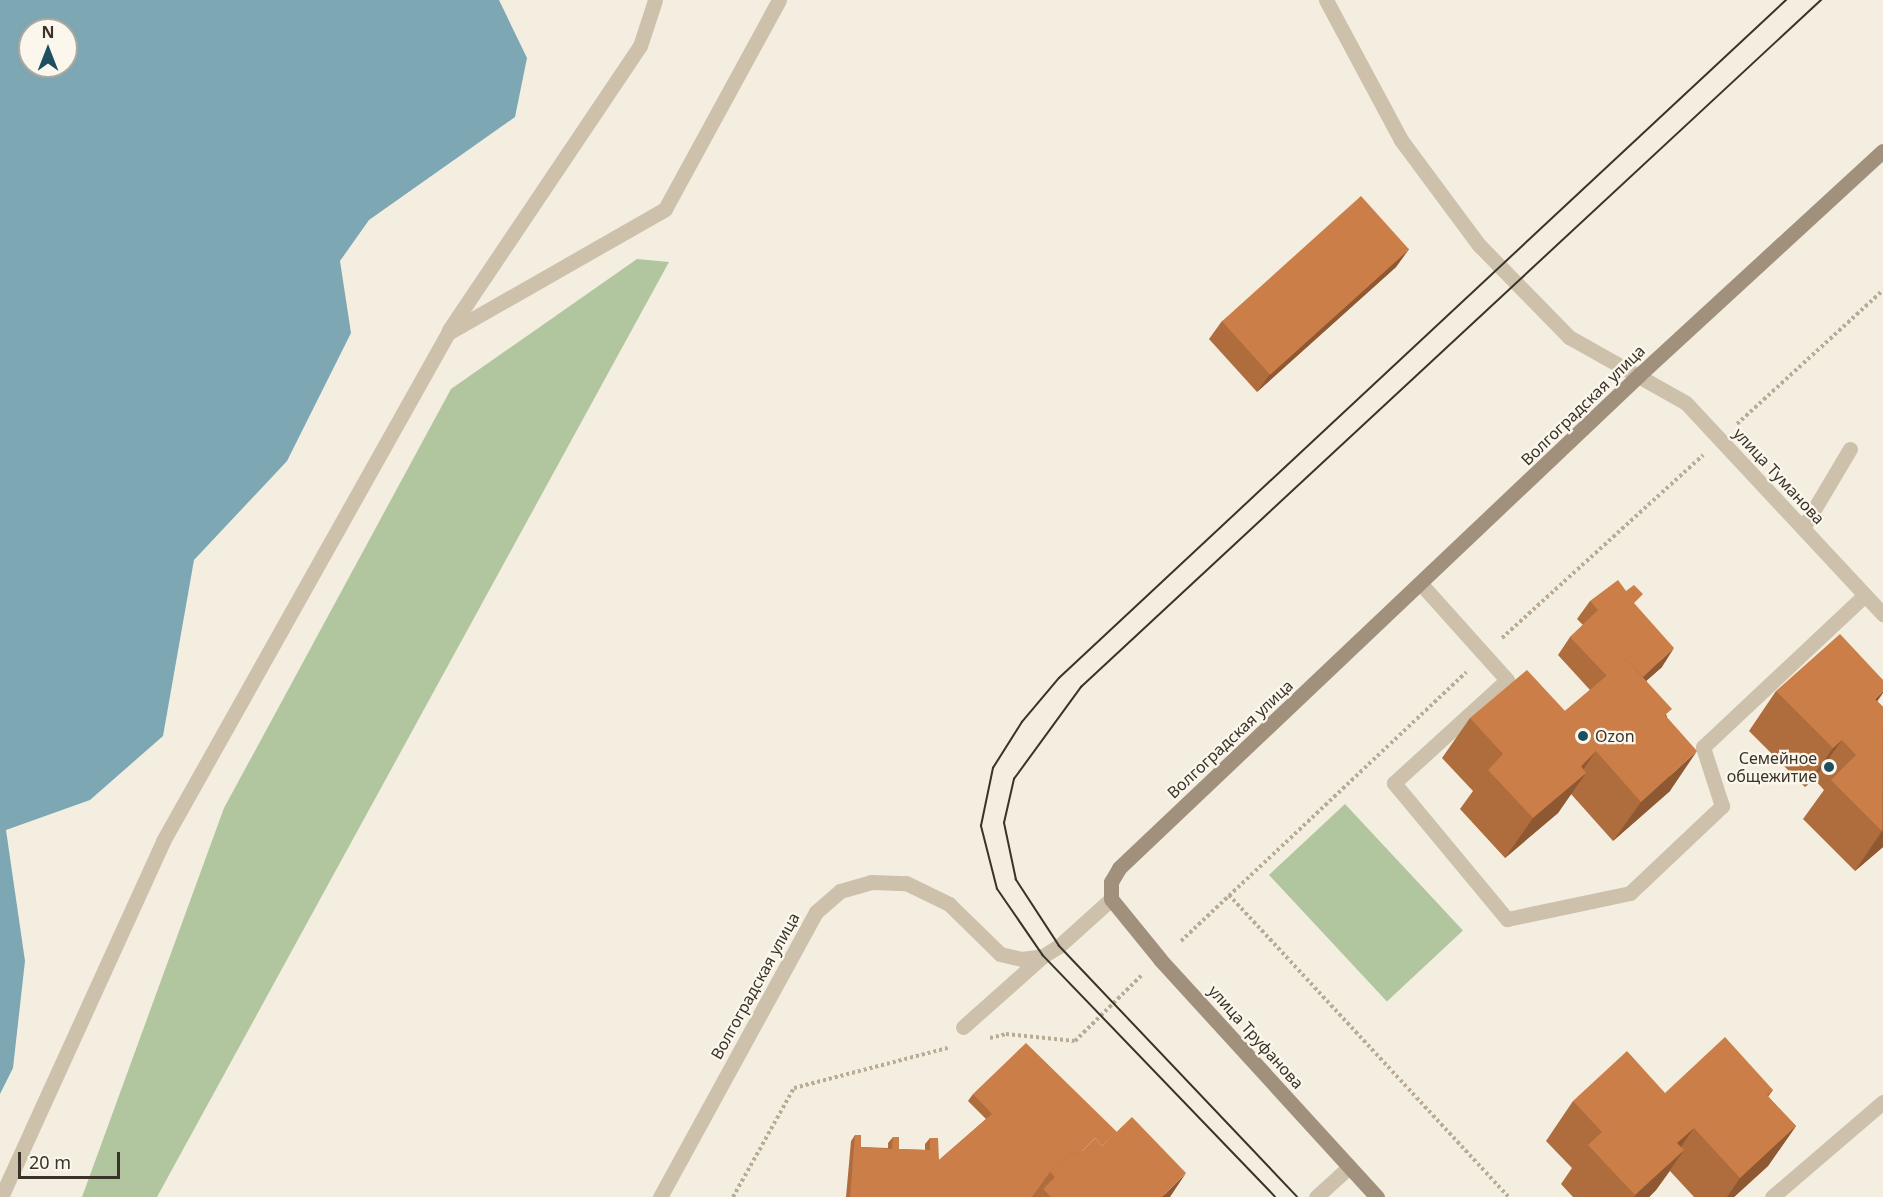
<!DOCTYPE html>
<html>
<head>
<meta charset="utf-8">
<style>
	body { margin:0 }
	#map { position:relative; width:1883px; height:1197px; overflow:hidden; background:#f4eee0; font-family:"Noto Sans",sans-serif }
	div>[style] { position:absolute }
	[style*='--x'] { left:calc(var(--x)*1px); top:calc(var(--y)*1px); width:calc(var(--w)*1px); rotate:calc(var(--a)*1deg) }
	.green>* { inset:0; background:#b1c59e; transform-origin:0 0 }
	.water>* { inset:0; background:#7da7b3 }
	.path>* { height:4px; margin-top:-2px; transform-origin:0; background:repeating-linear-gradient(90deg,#b9ab94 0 3px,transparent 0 6px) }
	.lane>* { height:15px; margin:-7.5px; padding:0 7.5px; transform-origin:7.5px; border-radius:7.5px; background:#cdc1ab }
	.street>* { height:15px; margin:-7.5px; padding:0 7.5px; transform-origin:7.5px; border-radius:7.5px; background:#cdc1ab }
	.secondary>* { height:15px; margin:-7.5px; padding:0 7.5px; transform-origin:7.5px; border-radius:7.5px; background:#a1907b }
	.tram>* { height:1.5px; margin:-0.75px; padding:0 0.75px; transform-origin:0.75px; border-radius:0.75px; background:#3b322a }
	.wall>* { inset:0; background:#af6c3d }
	.shaded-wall>* { inset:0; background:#8e5832 }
	.building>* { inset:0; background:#cb7e47; transform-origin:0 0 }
	.dots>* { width:16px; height:16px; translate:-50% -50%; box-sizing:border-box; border:3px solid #fbf7ed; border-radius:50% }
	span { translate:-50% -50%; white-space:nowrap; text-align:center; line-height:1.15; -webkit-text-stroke:4.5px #fbf7ed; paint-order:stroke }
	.street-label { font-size:16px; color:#3b322a }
	.poi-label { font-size:16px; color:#3b322a }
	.left { translate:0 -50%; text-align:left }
	.right { translate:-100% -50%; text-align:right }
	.north { position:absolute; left:18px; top:18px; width:60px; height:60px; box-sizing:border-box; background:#fbf7ed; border:2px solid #aea89f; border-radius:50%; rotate:0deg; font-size:16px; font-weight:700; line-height:24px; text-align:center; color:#3b322a }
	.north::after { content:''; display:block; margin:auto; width:21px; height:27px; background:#1d4f5f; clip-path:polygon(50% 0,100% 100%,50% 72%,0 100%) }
	.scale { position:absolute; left:18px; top:1152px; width:102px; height:27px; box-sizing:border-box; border:3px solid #3b322a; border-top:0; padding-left:8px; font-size:18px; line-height:21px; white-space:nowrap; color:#3b322a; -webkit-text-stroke:4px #fbf7ed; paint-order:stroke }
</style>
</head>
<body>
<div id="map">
	<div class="green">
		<i style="clip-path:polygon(637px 259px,669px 262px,157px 1197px,82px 1197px,224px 808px,451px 389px)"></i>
		<i style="left:1345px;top:804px;width:173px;height:104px;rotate:47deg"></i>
	</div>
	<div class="water">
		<i style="clip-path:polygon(evenodd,0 0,499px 0,527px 58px,515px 117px,369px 220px,340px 261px,351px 333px,287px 461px,194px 560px,163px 736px,90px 800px,6px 830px,25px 961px,13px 1068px,0 1094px,0 0,30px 30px,66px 30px,66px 66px,30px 66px,30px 30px)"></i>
	</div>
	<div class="path">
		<i style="--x:1737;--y:424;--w:198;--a:-42.5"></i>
		<i style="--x:1502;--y:638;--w:272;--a:-42.3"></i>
		<i style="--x:1229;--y:895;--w:412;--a:47.2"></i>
		<i style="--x:1181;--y:941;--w:392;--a:-43.3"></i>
		<i style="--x:990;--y:1038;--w:16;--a:-14"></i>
		<i style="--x:1006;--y:1034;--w:69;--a:5.8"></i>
		<i style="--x:1075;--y:1041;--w:93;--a:-44.6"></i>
		<i style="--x:733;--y:1197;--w:125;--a:-60.8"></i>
		<i style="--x:794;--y:1088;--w:159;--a:-14.6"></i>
	</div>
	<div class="lane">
		<i style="--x:449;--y:330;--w:342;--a:-56.1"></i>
		<i style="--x:640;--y:46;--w:48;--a:-71.9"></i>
		<i style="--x:1803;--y:528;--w:92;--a:-59.3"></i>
		<i style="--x:1421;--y:584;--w:129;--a:48.1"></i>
		<i style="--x:1507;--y:680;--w:153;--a:137.7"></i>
		<i style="--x:1394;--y:783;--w:177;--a:50.3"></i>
		<i style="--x:1507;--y:919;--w:126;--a:-11.9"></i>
		<i style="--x:1630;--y:893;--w:127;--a:-43.4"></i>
		<i style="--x:1722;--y:806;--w:62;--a:-107.9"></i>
		<i style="--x:1703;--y:747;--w:222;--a:-43.2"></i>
		<i style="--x:963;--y:1027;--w:107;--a:-41.6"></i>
		<i style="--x:1;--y:1197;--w:391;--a:-65.5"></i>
		<i style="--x:163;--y:841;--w:582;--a:-60.71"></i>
		<i style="--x:448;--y:333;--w:250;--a:-29.7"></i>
		<i style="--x:665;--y:209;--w:238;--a:-61.4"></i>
		<i style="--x:1316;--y:1197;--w:45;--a:-42.3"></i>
		<i style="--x:1772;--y:1197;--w:146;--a:-40.6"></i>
	</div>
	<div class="street">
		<i style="--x:1326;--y:0;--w:159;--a:61.8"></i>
		<i style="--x:1401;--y:140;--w:131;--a:53.4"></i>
		<i style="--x:1479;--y:245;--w:129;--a:45.6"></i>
		<i style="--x:1569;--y:337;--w:134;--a:29.4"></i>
		<i style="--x:1686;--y:403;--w:289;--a:47"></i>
		<i style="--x:660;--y:1197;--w:325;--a:-61.3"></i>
		<i style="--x:816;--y:912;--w:32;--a:-41"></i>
		<i style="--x:840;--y:891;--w:32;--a:-16"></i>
		<i style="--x:871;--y:882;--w:35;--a:2"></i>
		<i style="--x:906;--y:883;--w:48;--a:26"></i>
		<i style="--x:949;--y:904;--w:71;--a:44.4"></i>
		<i style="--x:1000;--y:954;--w:23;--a:13"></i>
		<i style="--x:1022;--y:959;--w:21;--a:-8"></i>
		<i style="--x:1043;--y:956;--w:19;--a:-32"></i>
		<i style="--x:1059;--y:946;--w:70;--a:-42.1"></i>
	</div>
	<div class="secondary">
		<i style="--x:1377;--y:1197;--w:322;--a:-132.4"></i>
		<i style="--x:1160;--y:959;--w:77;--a:-129.2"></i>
		<i style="--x:1111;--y:899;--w:17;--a:-90"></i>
		<i style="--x:1111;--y:882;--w:16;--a:-60"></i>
		<i style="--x:1119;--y:868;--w:717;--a:-43.47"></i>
		<i style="--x:1639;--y:375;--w:331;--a:-42.6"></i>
	</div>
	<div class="tram">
		<i style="--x:1275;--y:1197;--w:335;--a:-133.9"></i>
		<i style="--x:1043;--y:956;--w:81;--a:-124.5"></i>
		<i style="--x:997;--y:889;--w:65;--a:-104.3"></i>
		<i style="--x:981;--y:826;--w:59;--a:-78.3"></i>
		<i style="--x:993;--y:768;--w:54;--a:-57.8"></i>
		<i style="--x:1022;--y:722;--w:57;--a:-49.9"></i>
		<i style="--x:1059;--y:678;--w:994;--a:-43"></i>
		<i style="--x:1297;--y:1197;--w:346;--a:-133.5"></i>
		<i style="--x:1059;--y:946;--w:79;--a:-123.1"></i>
		<i style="--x:1016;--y:880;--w:58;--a:-101.9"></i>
		<i style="--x:1004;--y:823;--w:45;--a:-77.2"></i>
		<i style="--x:1014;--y:779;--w:114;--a:-53.9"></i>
		<i style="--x:1081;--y:687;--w:1010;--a:-42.87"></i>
	</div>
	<div class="wall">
		<i style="clip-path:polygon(1409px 249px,1396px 267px,1257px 392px,1209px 339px,1222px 321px)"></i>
		<i style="clip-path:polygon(1590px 601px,1635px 605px,1662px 667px,1646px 681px,1667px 716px,1670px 791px,1613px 841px,1571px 794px,1558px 813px,1505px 858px,1460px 809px,1473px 791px,1442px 758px,1470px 718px,1565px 711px,1590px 690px,1558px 655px,1570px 637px,1583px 625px,1577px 619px)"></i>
		<i style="clip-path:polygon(1776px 691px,1877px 701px,1883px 707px,1883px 847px,1855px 871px,1803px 819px,1824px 790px,1814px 779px,1805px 787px,1749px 731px)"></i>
		<i style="clip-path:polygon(1773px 1090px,1768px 1097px,1796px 1126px,1768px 1166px,1734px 1197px,1694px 1197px,1670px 1171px,1656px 1190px,1649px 1197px,1573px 1197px,1561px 1184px,1572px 1168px,1546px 1141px,1573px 1101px,1665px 1093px)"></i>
		<i style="clip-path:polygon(973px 1094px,1170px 1197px,846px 1197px,851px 1141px,855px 1135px,861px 1147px,888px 1148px,888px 1143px,893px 1137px,899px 1149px,925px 1150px,925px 1144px,930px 1138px,939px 1160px,986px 1119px,968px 1101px)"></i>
	</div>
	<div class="shaded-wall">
		<i style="clip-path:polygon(1409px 249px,1396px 267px,1257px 392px,1270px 374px)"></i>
		<i style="clip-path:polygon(1674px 648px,1662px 667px,1611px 712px,1624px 694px)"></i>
		<i style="clip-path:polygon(1883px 691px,1883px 693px,1861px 725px,1875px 699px)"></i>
		<i style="clip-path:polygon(1842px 740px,1814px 779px,1805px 787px,1833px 748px)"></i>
		<i style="clip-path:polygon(1596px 751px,1573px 784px,1586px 773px,1558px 813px,1505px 858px,1533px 818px)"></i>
		<i style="clip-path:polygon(1697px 751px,1670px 791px,1613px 841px,1641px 802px)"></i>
		<i style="clip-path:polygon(1882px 831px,1883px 831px,1883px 847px,1855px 871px)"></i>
		<i style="clip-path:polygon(1796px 1126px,1768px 1166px,1734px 1197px,1727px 1197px,1740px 1178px)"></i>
		<i style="clip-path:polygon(1694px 1128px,1668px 1165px,1684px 1150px,1656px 1190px,1649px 1197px,1634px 1197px,1677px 1143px)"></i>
		<i style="clip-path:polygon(1186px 1173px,1170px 1197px,1162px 1197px)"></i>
	</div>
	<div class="building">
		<i style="left:1361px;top:196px;width:72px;height:187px;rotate:48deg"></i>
		<i style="clip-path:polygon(1618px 580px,1626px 591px,1634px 585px,1643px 594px,1634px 603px,1674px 648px,1643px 677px,1626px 659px,1607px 676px,1570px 637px,1598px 610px,1590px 601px)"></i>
		<i style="clip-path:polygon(1840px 634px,1883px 680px,1883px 691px,1875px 699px,1883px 707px,1882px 831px,1831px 780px,1856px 755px,1842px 740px,1833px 748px,1776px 691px)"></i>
		<i style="clip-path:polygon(1626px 659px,1672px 709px,1665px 715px,1697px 751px,1641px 802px,1596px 751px,1581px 766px,1586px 773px,1533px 818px,1488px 770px,1503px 754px,1470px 718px,1527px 670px,1565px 711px)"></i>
		<i style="clip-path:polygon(1725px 1037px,1773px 1090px,1767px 1095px,1796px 1126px,1740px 1178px,1694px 1128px,1677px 1143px,1684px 1150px,1635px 1195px,1588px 1145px,1602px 1132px,1573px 1101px,1627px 1051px,1665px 1093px)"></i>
		<i style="clip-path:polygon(1026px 1043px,1117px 1132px,1102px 1146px,1095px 1138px,1077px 1156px,1072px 1151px,1050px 1172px,1032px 1197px,850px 1197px,855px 1135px,861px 1135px,861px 1147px,892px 1149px,893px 1137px,899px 1137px,899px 1149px,930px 1150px,930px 1138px,938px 1138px,939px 1160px,992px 1114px,973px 1094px)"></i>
		<i style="clip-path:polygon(1132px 1117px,1186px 1173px,1162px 1197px,1051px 1197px,1043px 1189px,1055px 1177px,1050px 1172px,1072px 1151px,1077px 1156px,1095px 1138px,1102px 1146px)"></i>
	</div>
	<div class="dots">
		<i style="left:1583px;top:736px;background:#1d4f5f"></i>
		<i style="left:1829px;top:767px;background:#1d4f5f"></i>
	</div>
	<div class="street-label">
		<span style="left:1583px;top:405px;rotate:-44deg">Волгоградская улица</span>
		<span style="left:1779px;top:476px;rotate:47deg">улица Туманова</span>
		<span style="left:1230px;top:739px;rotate:-43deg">Волгоградская улица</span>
		<span style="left:755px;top:986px;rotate:-61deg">Волгоградская улица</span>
		<span style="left:1256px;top:1037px;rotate:48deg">улица Труфанова</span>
	</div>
	<div class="poi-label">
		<span class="left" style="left:1595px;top:736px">Ozon</span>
		<span class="right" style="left:1817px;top:767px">Семейное<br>общежитие</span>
	</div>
	<div class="north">N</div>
	<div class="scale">20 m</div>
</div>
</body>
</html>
